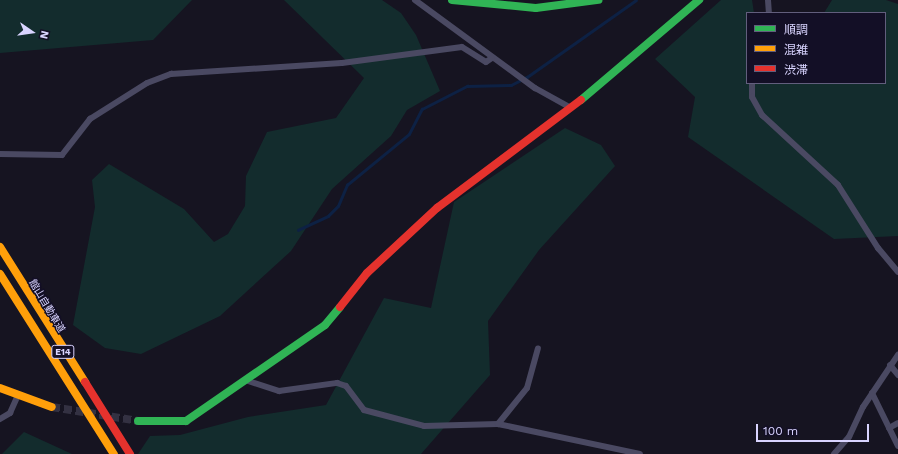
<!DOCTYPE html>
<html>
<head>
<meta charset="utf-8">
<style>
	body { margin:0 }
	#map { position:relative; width:898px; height:454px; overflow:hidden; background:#161421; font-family:"Work Sans","Noto Sans JP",sans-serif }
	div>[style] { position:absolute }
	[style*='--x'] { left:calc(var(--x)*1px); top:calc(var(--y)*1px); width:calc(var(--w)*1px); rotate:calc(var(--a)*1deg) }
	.green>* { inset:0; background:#132c2d }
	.stream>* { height:2.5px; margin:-1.25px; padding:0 1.25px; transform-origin:1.25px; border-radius:1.25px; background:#0d2144 }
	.secondary-tunnel>* { height:8px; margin-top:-4px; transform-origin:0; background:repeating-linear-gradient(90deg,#333142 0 8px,transparent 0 12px) }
	.street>* { height:6px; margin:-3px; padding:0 3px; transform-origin:3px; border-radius:3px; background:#4a4962 }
	.fast>* { height:8px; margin:-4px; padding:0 4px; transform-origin:4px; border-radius:4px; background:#30b455 }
	.slow>* { height:8px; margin:-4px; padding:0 4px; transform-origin:4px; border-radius:4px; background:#ff9f0a }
	.jam>* { height:8px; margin:-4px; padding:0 4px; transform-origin:4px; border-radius:4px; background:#e5322d }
	span { translate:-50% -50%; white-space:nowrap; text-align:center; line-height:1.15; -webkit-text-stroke:3px #130f26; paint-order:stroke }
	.shield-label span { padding:1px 3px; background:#130f26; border:1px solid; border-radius:3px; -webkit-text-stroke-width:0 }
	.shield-label { font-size:9px; color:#d9d4ff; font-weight:700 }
	.street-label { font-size:10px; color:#d9d4ff }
	.legend { position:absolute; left:746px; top:12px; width:140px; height:72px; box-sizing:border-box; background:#130f26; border:1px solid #625e7d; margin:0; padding:5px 7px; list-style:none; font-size:12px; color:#d9d4ff }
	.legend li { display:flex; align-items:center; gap:8px; height:20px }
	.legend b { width:20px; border:1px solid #625e7d }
	.north { position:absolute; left:12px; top:12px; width:40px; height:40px; -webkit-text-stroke:3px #130f26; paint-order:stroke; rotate:103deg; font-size:11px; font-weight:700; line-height:16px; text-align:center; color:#d9d4ff }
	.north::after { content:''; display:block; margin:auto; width:14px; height:18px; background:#d9d4ff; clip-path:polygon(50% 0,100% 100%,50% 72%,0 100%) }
	.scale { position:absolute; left:756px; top:424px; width:113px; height:18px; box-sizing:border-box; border:2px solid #d9d4ff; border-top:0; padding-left:5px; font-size:12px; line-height:14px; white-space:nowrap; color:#d9d4ff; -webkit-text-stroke:3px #130f26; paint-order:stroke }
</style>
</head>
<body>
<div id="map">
	<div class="green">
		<i style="clip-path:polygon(0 0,192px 0,153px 40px,0 53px)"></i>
		<i style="clip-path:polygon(284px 0,382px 0,401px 13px,416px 35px,440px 91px,407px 110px,391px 136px,332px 189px,291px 251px,220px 316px,141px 354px,105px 348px,73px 325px,95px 207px,92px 180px,109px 164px,184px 209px,214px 242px,228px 234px,245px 206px,246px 176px,267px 132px,336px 118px,364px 78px)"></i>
		<i style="clip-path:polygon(721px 0,752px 0,754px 13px,747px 13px,747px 83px,885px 83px,885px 13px,824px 13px,832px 0,886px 0,898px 4px,898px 236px,834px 239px,688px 137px,695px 97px,655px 59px)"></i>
		<i style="clip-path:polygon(565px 128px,601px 145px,615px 166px,539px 250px,488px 321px,490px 375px,421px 454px,138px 454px,150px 436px,180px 435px,248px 417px,326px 405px,384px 298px,431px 308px,454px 202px)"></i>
		<i style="clip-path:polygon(24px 432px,72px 454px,2px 454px)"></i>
	</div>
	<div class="stream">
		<i style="--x:298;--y:230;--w:33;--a:-25"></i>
		<i style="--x:328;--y:216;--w:14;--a:-45"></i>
		<i style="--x:338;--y:206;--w:23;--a:-67"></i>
		<i style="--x:347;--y:185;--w:80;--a:-39.4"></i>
		<i style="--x:409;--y:134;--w:28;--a:-63"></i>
		<i style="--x:422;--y:109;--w:51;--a:-27.1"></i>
		<i style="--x:467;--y:86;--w:44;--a:-1.3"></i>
		<i style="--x:511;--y:85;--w:18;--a:-27"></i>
		<i style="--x:527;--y:77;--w:133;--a:-35.2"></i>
	</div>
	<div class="secondary-tunnel">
		<i style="--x:52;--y:407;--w:87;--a:9.2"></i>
	</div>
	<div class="street">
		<i style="--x:415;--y:0;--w:149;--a:36.3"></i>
		<i style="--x:535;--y:88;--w:41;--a:29.1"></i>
		<i style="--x:768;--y:0;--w:13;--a:86"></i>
		<i style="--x:752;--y:83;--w:14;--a:90"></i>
		<i style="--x:752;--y:97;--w:21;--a:61"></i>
		<i style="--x:762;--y:115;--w:103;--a:42.6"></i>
		<i style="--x:838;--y:185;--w:75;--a:57.6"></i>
		<i style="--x:878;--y:248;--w:31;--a:50"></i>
		<i style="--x:0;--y:154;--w:62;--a:0.9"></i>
		<i style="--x:62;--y:155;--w:46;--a:-52.1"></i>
		<i style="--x:90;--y:119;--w:67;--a:-32.3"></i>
		<i style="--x:147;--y:83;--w:26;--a:-21"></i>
		<i style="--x:171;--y:74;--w:171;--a:-3.7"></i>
		<i style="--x:342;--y:63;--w:121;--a:-7.6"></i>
		<i style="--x:462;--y:47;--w:28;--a:32"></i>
		<i style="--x:486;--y:62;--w:7;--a:-34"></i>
		<i style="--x:890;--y:365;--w:13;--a:51"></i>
		<i style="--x:248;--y:381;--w:33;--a:18"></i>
		<i style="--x:279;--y:391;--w:59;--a:-7.9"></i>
		<i style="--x:337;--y:383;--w:9;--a:18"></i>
		<i style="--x:346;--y:386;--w:30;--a:53"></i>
		<i style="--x:364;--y:410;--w:62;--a:14.9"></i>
		<i style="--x:424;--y:426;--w:74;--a:-1.5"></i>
		<i style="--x:498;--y:424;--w:145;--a:11.9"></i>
		<i style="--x:872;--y:393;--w:59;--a:63.9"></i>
		<i style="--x:0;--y:419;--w:12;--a:-31"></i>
		<i style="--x:10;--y:413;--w:17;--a:-66"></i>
		<i style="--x:498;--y:424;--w:46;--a:-51.1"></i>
		<i style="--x:527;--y:388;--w:41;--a:-74.6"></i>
		<i style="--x:889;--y:428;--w:10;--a:-29"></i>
		<i style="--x:834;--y:454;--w:23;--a:-49"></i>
		<i style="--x:849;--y:437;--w:33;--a:-65"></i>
		<i style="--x:863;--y:407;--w:63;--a:-56.1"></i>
	</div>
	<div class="fast">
		<i style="--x:452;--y:0;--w:84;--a:5.4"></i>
		<i style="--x:536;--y:8;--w:63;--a:-7.4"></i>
		<i style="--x:581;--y:100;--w:155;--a:-40.3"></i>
		<i style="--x:138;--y:421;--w:48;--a:0"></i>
		<i style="--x:186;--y:421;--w:169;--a:-34.6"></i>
		<i style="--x:325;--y:325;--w:23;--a:-50"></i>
	</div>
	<div class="slow">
		<i style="--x:0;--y:247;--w:160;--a:57.8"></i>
		<i style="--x:0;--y:274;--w:213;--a:57.7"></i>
		<i style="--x:0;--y:388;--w:55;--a:20.1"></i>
	</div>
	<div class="jam">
		<i style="--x:340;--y:307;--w:43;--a:-51.5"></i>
		<i style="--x:367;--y:273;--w:96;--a:-42.9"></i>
		<i style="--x:437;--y:208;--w:180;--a:-36.9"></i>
		<i style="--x:85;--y:382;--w:85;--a:58"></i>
	</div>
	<div class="shield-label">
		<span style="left:63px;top:352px">E14</span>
	</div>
	<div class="street-label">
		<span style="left:47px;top:306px;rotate:59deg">館山自動車道</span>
	</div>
	<ul class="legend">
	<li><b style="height:5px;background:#30b455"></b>順調</li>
	<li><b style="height:5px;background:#ff9f0a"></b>混雑</li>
	<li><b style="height:5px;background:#e5322d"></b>渋滞</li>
	</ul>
	<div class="north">N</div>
	<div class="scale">100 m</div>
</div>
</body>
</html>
